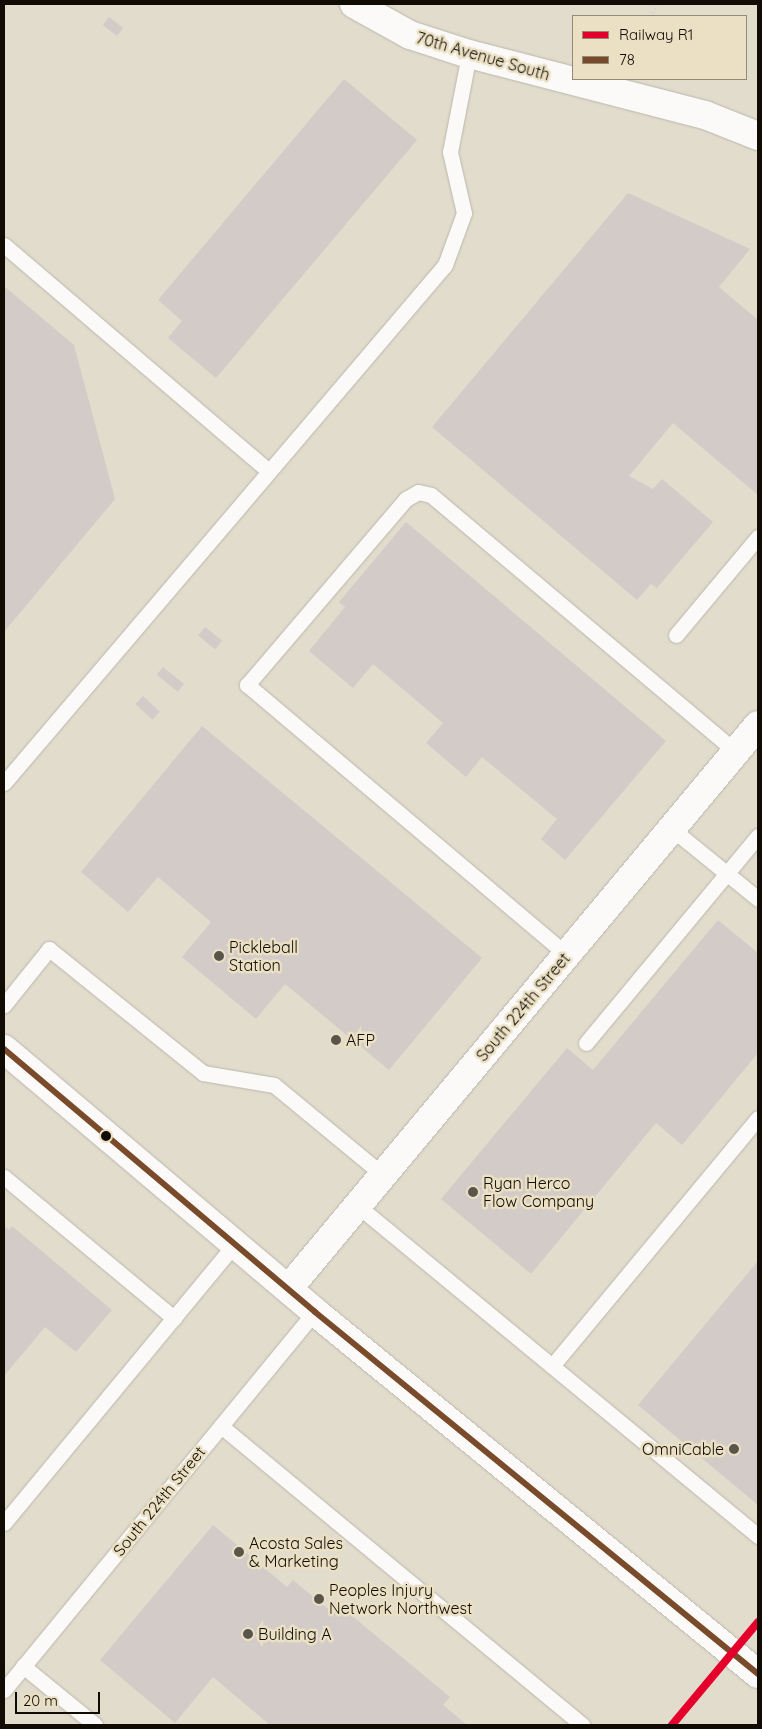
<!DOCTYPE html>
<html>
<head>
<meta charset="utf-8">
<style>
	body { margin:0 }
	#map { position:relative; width:762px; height:1729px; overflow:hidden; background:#e2dccd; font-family:Quicksand,sans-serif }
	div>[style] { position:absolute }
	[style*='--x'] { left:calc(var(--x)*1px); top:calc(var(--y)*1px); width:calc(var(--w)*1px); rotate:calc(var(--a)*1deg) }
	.building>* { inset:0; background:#d3cbc7; transform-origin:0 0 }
	.path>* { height:3px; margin-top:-1.5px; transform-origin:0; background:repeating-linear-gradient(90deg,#d3d1cd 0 1px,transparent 0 5px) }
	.roads { filter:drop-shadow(0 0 1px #bbb7ab) drop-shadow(0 0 1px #bbb7ab) }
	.lane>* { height:15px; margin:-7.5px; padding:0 7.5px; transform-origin:7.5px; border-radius:7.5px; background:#fbfaf8 }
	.street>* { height:28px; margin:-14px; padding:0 14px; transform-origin:14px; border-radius:14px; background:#fbfaf8 }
	.secondary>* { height:28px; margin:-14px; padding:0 14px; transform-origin:14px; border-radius:14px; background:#fbfaf8 }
	.primary>* { height:28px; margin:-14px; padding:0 14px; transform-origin:14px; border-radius:14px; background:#fbfaf8 }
	.bus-1>* { height:6px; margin:-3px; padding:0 3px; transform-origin:3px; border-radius:3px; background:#7a4b2a }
	.rail-1>* { height:8px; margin:-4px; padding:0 4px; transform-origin:4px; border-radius:4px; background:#e4002b }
	.dots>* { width:14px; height:14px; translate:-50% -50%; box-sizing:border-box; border:2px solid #ebe0c4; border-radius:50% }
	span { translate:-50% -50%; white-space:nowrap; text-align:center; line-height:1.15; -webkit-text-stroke:5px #ebe0c4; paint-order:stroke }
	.street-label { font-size:16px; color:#100c04 }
	.poi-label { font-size:16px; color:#100c04 }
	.left { translate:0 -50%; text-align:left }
	.right { translate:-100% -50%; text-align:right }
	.frame { position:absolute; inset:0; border:5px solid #100c04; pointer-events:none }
	.legend { position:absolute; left:572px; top:15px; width:175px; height:65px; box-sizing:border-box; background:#ebe0c4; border:1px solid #938b77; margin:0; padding:6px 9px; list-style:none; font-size:15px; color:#100c04 }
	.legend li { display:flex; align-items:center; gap:10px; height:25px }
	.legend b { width:25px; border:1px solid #938b77 }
	.scale { position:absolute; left:15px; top:1692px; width:85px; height:22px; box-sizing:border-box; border:2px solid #100c04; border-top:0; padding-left:6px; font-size:15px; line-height:18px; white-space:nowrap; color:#100c04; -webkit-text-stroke:4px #ebe0c4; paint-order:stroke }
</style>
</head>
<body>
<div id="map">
	<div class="building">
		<i style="left:109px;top:17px;width:18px;height:10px;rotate:38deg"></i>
		<i style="clip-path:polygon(344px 79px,417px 140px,216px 378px,168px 338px,182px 321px,158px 300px)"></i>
		<i style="clip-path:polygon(628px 193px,750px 249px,719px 287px,758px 320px,758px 495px,673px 423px,629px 476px,653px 489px,662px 479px,713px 522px,657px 588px,651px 584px,637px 600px,432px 427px)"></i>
		<i style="clip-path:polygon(4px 286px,74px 345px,115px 499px,4px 632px)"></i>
		<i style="clip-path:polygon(406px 522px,666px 741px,565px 860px,541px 839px,557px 819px,482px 757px,466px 777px,426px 743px,443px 723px,373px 664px,353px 688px,309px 651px,345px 607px,339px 602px)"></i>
		<i style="left:205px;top:627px;width:22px;height:11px;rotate:39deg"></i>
		<i style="left:163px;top:667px;width:27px;height:10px;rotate:39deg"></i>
		<i style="left:143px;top:696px;width:23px;height:11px;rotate:43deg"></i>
		<i style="clip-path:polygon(202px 726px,482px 958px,389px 1070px,285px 984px,256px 1019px,182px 957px,211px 922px,158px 877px,128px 912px,81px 872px)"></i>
		<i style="clip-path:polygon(718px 920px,758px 953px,758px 1053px,682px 1145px,656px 1123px,531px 1274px,441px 1199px,567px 1048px,593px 1070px)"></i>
		<i style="clip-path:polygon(4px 1226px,9px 1230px,12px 1226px,112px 1310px,76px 1352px,45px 1327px,4px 1376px)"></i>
		<i style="clip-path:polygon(758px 1261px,758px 1505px,638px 1405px)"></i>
		<i style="clip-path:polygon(213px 1525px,287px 1587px,293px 1580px,328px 1609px,334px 1601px,450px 1697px,443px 1705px,467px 1725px,270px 1725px,213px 1677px,175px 1723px,100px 1660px)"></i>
	</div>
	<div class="path">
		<i style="--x:648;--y:16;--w:16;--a:-50"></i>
	</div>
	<div class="roads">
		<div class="lane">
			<i style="--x:4;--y:245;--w:348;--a:40.5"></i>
			<i style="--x:676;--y:635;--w:128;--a:-50.1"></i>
			<i style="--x:4;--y:783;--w:680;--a:-49.59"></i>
			<i style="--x:445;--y:265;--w:55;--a:-69.9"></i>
			<i style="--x:464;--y:213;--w:63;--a:-102.9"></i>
			<i style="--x:450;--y:152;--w:100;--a:-79"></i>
			<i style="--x:672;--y:829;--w:111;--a:39.1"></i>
			<i style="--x:567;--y:955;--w:419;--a:-139.8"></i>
			<i style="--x:247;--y:685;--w:245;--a:-49.5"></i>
			<i style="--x:406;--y:499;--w:14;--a:-30"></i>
			<i style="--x:418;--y:492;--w:13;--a:13"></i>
			<i style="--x:431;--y:495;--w:399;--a:40.1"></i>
			<i style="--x:4;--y:1005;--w:72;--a:-51.2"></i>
			<i style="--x:49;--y:949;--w:198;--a:38.8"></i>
			<i style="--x:203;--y:1073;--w:72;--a:9.6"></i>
			<i style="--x:274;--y:1085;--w:141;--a:39.5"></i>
			<i style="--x:586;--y:1043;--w:269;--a:-50.3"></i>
			<i style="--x:4;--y:1177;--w:221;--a:39.7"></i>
			<i style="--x:358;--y:1206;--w:519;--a:39.52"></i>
			<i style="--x:552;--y:1366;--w:322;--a:-50.3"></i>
			<i style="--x:221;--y:1426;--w:469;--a:39.6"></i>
			<i style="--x:4;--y:1523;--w:362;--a:-50.4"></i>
			<i style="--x:23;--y:1666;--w:93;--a:39.3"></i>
			<i style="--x:4;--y:1690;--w:489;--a:-50.6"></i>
		</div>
		<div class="street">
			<i style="--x:354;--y:4;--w:64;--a:29"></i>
			<i style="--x:410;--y:35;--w:62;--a:17.9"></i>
			<i style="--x:469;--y:54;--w:244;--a:14.5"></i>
			<i style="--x:288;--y:1289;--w:734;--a:-50.19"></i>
		</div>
		<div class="secondary">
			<i style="--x:705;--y:115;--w:57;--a:21.6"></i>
		</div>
		<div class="primary">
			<i style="--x:4;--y:1049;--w:407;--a:40.2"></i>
			<i style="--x:315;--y:1312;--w:572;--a:39.25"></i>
		</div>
	</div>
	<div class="bus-1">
		<i style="--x:4;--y:1049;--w:407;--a:40.2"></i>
		<i style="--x:315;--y:1312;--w:572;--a:39.25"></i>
	</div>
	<div class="rail-1">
		<i style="--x:672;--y:1725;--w:134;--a:-50.1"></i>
	</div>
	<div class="dots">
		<i style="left:219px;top:956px;background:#5a554a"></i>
		<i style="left:336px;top:1040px;background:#5a554a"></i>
		<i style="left:106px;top:1136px;background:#100c04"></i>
		<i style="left:473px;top:1192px;background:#5a554a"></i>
		<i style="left:734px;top:1449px;background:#5a554a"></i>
		<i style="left:239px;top:1552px;background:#5a554a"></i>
		<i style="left:319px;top:1599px;background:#5a554a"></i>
		<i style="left:248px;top:1634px;background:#5a554a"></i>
	</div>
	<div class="street-label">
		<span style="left:483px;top:56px;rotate:16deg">70th Avenue South</span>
		<span style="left:523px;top:1007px;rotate:-50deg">South 224th Street</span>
		<span style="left:159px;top:1501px;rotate:-51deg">South 224th Street</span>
	</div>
	<div class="poi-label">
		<span class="left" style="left:229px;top:956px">Pickleball<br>Station</span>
		<span class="left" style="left:346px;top:1040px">AFP</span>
		<span class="left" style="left:483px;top:1192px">Ryan Herco<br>Flow Company</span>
		<span class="right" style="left:724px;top:1449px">OmniCable</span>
		<span class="left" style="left:249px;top:1552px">Acosta Sales<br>&amp; Marketing</span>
		<span class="left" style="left:329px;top:1599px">Peoples Injury<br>Network Northwest</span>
		<span class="left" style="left:258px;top:1634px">Building A</span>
	</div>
	<div class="frame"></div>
	<ul class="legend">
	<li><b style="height:6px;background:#e4002b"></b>Railway R1</li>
	<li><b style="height:6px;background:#7a4b2a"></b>78</li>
	</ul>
	<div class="scale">20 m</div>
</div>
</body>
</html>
